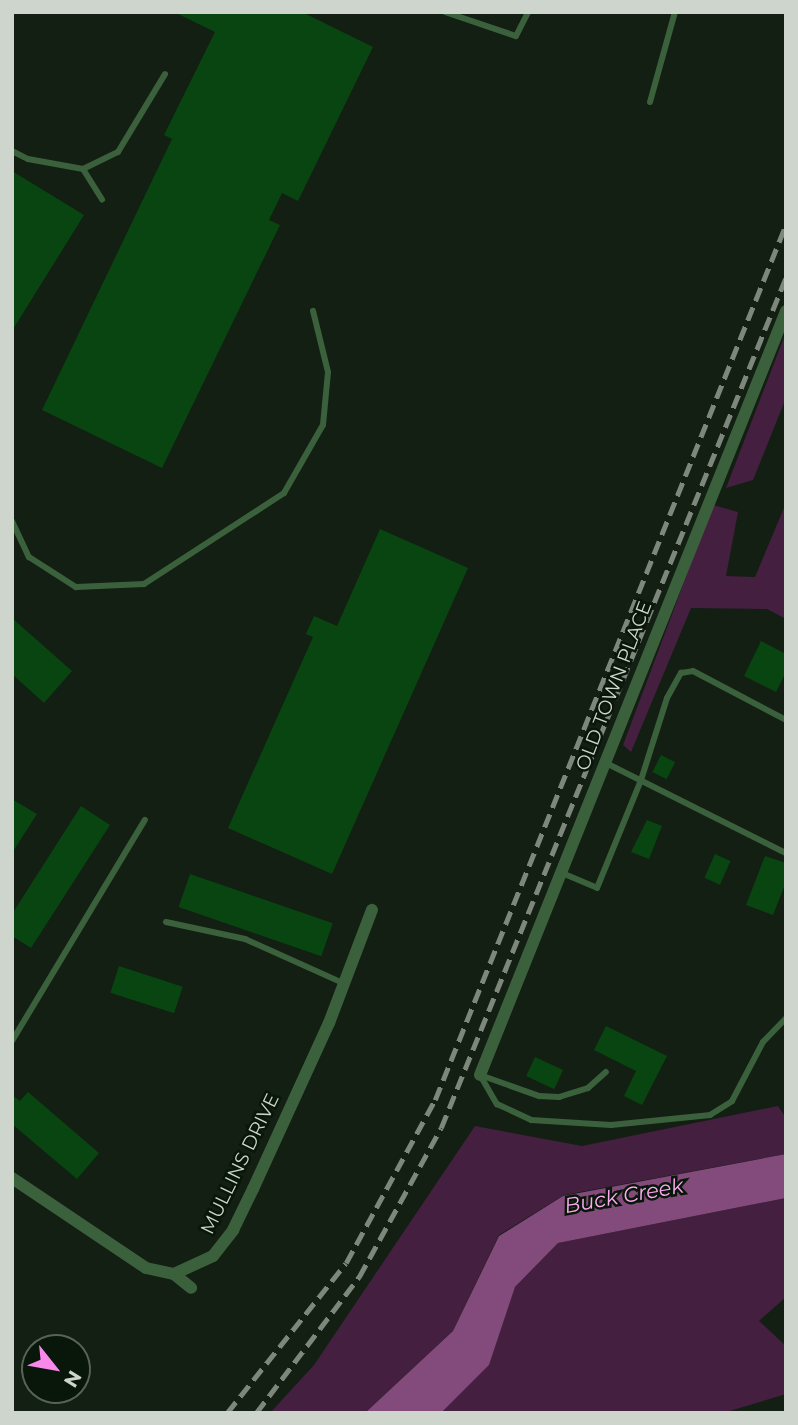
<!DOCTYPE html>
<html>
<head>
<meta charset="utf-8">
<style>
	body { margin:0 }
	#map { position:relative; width:798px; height:1425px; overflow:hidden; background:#121f12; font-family:Montserrat,sans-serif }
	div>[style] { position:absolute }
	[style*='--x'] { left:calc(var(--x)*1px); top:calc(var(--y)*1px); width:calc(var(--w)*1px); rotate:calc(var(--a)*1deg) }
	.green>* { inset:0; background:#441f40 }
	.water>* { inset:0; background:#834b7b }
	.building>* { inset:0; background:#094510; transform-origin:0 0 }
	.lane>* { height:6px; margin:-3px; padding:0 3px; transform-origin:3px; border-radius:3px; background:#3b603c }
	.street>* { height:12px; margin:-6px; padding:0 6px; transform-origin:6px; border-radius:6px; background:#3b603c }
	.rail>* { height:4.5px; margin-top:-2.25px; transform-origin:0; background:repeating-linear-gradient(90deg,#7d877c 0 14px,transparent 0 21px) }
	span { translate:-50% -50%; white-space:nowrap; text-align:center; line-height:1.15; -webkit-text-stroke:5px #09160a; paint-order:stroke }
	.street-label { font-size:19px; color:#cdd5cc }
	.water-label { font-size:21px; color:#fdaaf1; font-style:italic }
	.frame { position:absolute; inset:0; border:14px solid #cdd5cc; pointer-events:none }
	.north { position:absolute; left:21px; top:1334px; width:70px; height:70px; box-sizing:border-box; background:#09160a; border:2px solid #576258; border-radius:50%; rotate:121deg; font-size:19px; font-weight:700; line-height:28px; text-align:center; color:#cdd5cc }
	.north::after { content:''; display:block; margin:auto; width:24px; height:32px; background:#f888ea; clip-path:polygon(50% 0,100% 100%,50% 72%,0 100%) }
</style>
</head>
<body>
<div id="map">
	<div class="green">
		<i style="clip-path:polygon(786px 332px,786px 398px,753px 480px,726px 488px)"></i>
		<i style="clip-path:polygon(786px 503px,786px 619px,767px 609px,691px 608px,631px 752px,623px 745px,713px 505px,738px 512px,726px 576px,755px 577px)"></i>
		<i style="clip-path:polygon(778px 1106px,786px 1118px,786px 1154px,564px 1195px,499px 1235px,453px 1331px,365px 1413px,270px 1413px,314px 1365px,475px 1126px,582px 1146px)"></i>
		<i style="clip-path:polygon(786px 1198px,786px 1297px,759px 1321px,786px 1346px,786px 1394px,723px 1413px,441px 1413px,489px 1365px,515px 1287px,558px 1243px)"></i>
	</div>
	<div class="water">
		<i style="clip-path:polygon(786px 1154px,786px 1198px,558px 1243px,515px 1287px,489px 1365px,441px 1413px,365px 1413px,453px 1331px,499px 1236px,563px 1196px)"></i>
	</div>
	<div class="building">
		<i style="clip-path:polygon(174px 12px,302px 12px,373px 47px,298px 201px,282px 193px,269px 220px,280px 225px,162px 468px,42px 410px,172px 139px,164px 135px,215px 32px)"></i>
		<i style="clip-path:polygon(12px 171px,84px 215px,12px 331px)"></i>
		<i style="clip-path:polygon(380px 529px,468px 568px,332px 874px,228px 828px,313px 637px,306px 634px,314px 616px,337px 626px)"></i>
		<i style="clip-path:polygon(12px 618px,72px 671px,44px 703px,12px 674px)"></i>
		<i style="clip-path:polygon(761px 641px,786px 654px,786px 672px,776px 692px,744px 676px)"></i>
		<i style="left:661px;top:755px;width:16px;height:19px;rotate:27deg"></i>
		<i style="clip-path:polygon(12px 799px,37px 814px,12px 853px)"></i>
		<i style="clip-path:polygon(81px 806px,110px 825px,31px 948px,12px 936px,12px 914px)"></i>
		<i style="clip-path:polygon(647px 820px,662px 826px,649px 859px,631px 852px)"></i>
		<i style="left:715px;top:854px;width:17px;height:26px;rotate:24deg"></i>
		<i style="clip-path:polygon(765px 856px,786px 863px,786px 882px,773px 915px,746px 905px)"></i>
		<i style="left:190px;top:874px;width:151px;height:35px;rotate:19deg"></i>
		<i style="left:119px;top:966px;width:67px;height:28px;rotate:18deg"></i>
		<i style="clip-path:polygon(606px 1026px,667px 1056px,642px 1105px,624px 1096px,636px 1071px,594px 1050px)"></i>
		<i style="left:535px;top:1057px;width:31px;height:21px;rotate:25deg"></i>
		<i style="clip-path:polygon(28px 1092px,99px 1153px,77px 1179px,12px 1124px,12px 1095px,20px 1101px)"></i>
	</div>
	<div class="lane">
		<i style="--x:445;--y:12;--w:75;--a:18.7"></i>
		<i style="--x:516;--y:36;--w:27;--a:-63"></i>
		<i style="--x:650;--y:102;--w:93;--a:-74.5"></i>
		<i style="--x:12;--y:151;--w:18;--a:27"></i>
		<i style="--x:28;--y:159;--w:56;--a:10.3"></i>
		<i style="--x:83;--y:169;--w:39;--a:-26"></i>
		<i style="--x:118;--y:152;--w:91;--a:-58.9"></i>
		<i style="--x:83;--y:169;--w:36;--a:58"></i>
		<i style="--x:12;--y:521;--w:40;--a:65"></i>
		<i style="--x:29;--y:557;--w:56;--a:32.6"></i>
		<i style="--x:76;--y:587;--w:68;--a:-2.5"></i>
		<i style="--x:144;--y:584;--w:167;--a:-33"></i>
		<i style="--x:284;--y:493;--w:78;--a:-60.2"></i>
		<i style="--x:323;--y:425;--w:53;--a:-84.6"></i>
		<i style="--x:328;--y:372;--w:63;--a:-103.8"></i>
		<i style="--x:606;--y:763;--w:201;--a:26.6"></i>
		<i style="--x:562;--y:873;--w:38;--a:23"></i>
		<i style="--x:597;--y:888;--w:117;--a:-67.8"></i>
		<i style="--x:641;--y:780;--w:86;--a:-72.4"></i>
		<i style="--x:667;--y:698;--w:29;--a:-61"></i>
		<i style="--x:681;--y:673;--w:12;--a:-9"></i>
		<i style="--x:693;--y:671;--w:105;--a:27.8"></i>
		<i style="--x:166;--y:922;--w:81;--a:12.1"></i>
		<i style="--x:245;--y:939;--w:107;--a:24.2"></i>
		<i style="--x:12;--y:1041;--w:258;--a:-59"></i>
		<i style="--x:480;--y:1075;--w:34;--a:60"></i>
		<i style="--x:497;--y:1104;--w:38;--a:25"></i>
		<i style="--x:531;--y:1120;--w:80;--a:3.6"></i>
		<i style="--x:611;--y:1125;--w:100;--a:-5.8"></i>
		<i style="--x:710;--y:1115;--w:26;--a:-32"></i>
		<i style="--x:732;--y:1101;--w:67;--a:-62.3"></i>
		<i style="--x:763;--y:1042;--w:33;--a:-46"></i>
		<i style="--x:480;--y:1075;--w:63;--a:19.6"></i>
		<i style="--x:539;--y:1096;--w:20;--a:3"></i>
		<i style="--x:559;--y:1097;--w:30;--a:-17"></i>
		<i style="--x:588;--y:1088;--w:24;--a:-42"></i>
	</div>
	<div class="street">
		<i style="--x:480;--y:1075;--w:823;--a:-68.17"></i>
		<i style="--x:12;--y:1178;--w:161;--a:33.9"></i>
		<i style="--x:146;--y:1268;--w:29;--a:12"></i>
		<i style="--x:174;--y:1274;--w:43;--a:-24.8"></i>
		<i style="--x:213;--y:1256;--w:33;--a:-52"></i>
		<i style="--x:233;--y:1230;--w:46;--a:-64"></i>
		<i style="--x:253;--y:1189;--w:183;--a:-65.4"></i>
		<i style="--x:329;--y:1023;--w:121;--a:-69.2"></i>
		<i style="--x:174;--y:1274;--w:22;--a:39"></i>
	</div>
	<div class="rail">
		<i style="--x:227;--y:1413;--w:191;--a:-51.6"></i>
		<i style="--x:346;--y:1263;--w:186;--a:-61.4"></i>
		<i style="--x:435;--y:1100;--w:944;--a:-68.16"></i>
		<i style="--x:256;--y:1413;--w:171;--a:-52.9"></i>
		<i style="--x:359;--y:1277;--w:170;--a:-61.2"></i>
		<i style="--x:441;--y:1128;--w:918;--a:-67.93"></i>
	</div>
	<div class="street-label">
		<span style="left:614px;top:686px;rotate:-69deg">OLD TOWN PLACE</span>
		<span style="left:240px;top:1164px;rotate:-64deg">MULLINS DRIVE</span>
	</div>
	<div class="water-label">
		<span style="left:624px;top:1196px;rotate:-10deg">Buck Creek</span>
	</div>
	<div class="frame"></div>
	<div class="north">N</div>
</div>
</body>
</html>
